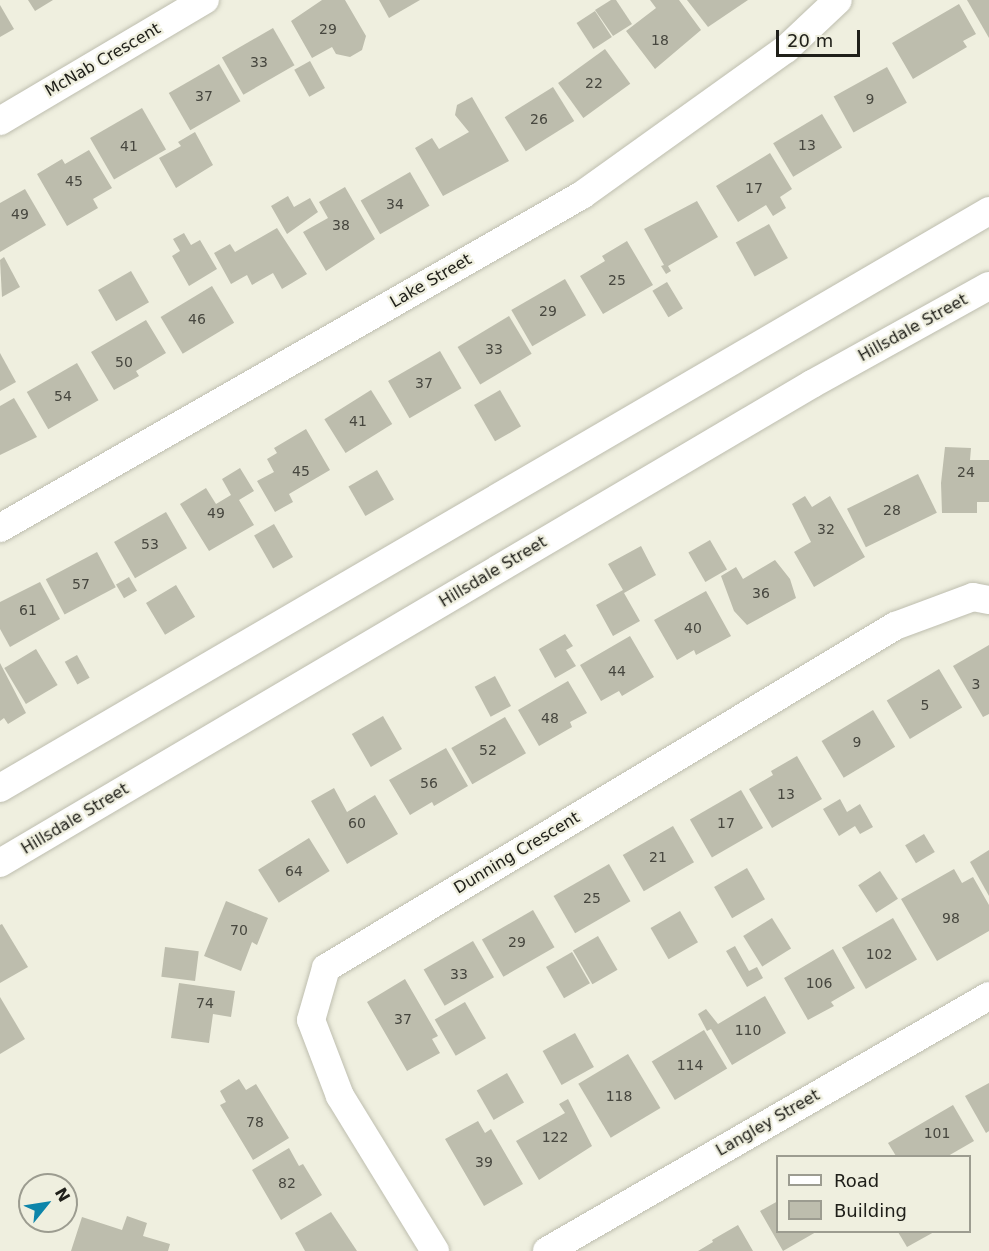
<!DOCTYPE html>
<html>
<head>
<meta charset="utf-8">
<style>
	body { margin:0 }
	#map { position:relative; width:989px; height:1251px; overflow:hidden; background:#efefdf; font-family:"DejaVu Sans",sans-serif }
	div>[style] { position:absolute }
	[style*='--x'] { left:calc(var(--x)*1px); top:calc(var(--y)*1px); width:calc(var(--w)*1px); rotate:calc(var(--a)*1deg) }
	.building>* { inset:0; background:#bdbdad; transform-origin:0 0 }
	.roads { filter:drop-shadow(0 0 2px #bebeaf) drop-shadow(0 0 2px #bebeaf) }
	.minor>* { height:28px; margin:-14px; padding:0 14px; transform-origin:14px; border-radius:14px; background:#fff }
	span { translate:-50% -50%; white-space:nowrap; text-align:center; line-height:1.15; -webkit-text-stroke:4.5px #efefdf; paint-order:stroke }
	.number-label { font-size:14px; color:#47473f }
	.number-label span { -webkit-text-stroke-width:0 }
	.street-label { font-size:16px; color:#20201a }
	.legend { position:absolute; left:776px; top:1155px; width:195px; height:78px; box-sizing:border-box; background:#efefdf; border:2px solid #9c9c90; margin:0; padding:8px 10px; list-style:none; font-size:18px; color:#20201a }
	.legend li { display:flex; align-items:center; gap:12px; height:30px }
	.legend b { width:30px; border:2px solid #9c9c90 }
	.north { position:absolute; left:18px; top:1173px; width:60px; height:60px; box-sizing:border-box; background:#efefdf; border:2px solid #9c9c90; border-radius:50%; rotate:60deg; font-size:16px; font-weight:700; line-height:24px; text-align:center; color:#20201a }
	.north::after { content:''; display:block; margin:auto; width:21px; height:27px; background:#0d85aa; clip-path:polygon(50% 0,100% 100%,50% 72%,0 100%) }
	.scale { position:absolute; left:776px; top:30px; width:84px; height:27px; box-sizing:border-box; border:3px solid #20201a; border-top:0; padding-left:8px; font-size:18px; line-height:21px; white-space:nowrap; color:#20201a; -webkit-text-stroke:4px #efefdf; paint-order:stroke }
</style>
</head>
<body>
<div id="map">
	<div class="building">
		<i style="clip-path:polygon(28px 0,53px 0,35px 11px)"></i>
		<i style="clip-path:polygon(322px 0,345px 0,366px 36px,362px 50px,350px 57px,336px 54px,332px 47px,312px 58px,291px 21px)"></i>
		<i style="clip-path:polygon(379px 0,420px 0,389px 18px)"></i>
		<i style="clip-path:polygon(611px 0,616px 0,632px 24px,613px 36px,595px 10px)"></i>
		<i style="clip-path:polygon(650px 0,679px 0,701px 30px,655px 69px,626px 31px,656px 8px)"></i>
		<i style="clip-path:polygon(687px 0,748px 0,708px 27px)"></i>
		<i style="clip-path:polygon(967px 0,989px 0,989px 38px)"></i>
		<i style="clip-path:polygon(959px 4px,976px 34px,963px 41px,967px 47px,913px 79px,892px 43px)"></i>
		<i style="clip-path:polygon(0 5px,14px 29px,0 37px)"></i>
		<i style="left:595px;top:11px;width:31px;height:22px;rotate:57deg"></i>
		<i style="left:273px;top:28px;width:43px;height:59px;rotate:60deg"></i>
		<i style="left:605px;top:49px;width:43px;height:58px;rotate:54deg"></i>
		<i style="left:310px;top:61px;width:31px;height:18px;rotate:61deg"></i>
		<i style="left:219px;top:64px;width:43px;height:58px;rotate:60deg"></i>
		<i style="left:887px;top:67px;width:41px;height:61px;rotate:61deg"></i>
		<i style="left:553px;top:87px;width:40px;height:57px;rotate:58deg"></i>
		<i style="clip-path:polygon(472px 97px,509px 161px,443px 196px,415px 148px,432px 138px,439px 149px,469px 132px,455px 115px,457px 105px)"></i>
		<i style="left:142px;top:108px;width:48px;height:60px;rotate:60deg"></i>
		<i style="left:822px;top:114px;width:39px;height:57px;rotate:59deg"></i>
		<i style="clip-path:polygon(195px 132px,213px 165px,176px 188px,159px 158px,181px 146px,178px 142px)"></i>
		<i style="clip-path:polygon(89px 150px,112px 188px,93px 199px,98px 208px,67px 226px,37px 174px,62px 159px,65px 164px)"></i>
		<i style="clip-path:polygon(770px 153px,792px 189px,780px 197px,786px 208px,773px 216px,766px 205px,738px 222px,716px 186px)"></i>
		<i style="left:410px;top:172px;width:39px;height:57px;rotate:60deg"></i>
		<i style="clip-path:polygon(345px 187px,375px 239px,326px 271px,303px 232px,328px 218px,319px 202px)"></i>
		<i style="clip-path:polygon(25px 189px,46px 225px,0 252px,0 203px)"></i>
		<i style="clip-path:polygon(288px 196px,294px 207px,310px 198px,318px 212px,287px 234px,271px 206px)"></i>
		<i style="clip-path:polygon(697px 201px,718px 237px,668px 266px,671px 271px,666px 274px,661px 266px,664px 265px,644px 229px)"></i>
		<i style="left:769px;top:224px;width:39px;height:38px;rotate:61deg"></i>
		<i style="clip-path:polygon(277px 228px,307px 274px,282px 289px,273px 273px,252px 285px,247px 275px,231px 284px,214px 253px,230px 244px,235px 252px)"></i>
		<i style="clip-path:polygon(184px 233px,191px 245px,200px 240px,217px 269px,189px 286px,172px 256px,180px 251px,173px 239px)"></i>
		<i style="clip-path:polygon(627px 241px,653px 285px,603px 314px,580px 276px,605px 261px,602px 256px)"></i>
		<i style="clip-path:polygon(4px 257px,20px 287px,2px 297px,0 260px)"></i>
		<i style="left:131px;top:271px;width:36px;height:38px;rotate:60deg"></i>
		<i style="left:565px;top:279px;width:42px;height:62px;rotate:60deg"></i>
		<i style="left:667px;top:282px;width:31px;height:17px;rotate:59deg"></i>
		<i style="left:212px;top:286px;width:43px;height:60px;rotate:59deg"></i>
		<i style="left:509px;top:316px;width:44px;height:60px;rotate:59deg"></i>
		<i style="clip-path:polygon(146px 320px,166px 353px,136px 371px,139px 376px,114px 390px,91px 352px)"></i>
		<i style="left:440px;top:351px;width:43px;height:60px;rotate:60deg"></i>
		<i style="clip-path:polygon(0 353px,16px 382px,0 391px)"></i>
		<i style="left:77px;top:363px;width:43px;height:58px;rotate:60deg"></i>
		<i style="left:371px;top:390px;width:40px;height:55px;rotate:58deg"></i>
		<i style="left:500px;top:390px;width:42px;height:30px;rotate:60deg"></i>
		<i style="clip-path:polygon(14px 398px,37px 437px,0 455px,0 406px)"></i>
		<i style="clip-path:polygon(306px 429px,330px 470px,289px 494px,293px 502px,275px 512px,257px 481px,274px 472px,267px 459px,277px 453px,274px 448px)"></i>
		<i style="clip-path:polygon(945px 447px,971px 448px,970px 460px,989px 460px,989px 502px,977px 502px,977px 513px,942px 513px,941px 483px)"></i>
		<i style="clip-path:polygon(240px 468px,254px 491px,239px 500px,254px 525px,209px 551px,180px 504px,206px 488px,216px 504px,231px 495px,222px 479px)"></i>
		<i style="left:377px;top:470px;width:34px;height:33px;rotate:60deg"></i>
		<i style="left:918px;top:474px;width:43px;height:79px;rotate:64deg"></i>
		<i style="clip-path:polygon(805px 496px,812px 507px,830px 496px,865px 557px,814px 587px,794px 552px,811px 542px,792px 504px)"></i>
		<i style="left:166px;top:512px;width:42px;height:60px;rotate:60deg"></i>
		<i style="left:274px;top:524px;width:38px;height:23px;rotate:60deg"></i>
		<i style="left:710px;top:540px;width:34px;height:25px;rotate:60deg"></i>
		<i style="clip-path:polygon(641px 546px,656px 575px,624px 593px,640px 621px,613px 636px,596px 605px,623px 590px,608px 564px)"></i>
		<i style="left:97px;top:552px;width:40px;height:58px;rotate:62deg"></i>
		<i style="clip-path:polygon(775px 560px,790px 579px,796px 598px,747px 625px,734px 611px,721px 576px,736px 567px,743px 579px)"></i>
		<i style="left:129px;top:577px;width:16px;height:15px;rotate:60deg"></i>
		<i style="clip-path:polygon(40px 582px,60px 619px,10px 647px,0 629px,0 602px)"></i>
		<i style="left:176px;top:585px;width:37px;height:35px;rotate:59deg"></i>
		<i style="clip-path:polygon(706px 591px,731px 636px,696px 655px,694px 650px,677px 660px,654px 620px)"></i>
		<i style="clip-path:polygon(565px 634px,573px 646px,566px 650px,576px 666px,555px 678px,539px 649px)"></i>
		<i style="clip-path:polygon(630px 636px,654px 677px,622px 696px,619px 691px,601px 701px,580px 665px)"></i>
		<i style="clip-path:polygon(989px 645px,989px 714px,983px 717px,953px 666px)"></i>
		<i style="left:36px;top:649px;width:42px;height:37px;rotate:59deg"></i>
		<i style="left:77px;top:655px;width:26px;height:14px;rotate:61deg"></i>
		<i style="clip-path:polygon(0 663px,26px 713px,8px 724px,4px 718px,0 721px)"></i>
		<i style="left:939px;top:669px;width:45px;height:61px;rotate:59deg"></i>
		<i style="left:495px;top:676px;width:34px;height:23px;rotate:62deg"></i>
		<i style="clip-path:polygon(568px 681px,587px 713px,570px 722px,572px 727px,539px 746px,518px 710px)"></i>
		<i style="left:873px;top:710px;width:43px;height:60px;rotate:59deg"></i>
		<i style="left:383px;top:716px;width:38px;height:36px;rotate:60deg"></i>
		<i style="left:505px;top:717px;width:42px;height:62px;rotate:60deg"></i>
		<i style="clip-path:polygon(446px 748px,468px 786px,434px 806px,432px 802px,410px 815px,389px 780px)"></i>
		<i style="clip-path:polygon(797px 756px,822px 799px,772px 828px,749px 789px,773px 775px,771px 771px)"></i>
		<i style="clip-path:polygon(334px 788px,347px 812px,375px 795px,398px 834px,347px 864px,311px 801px)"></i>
		<i style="left:741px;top:790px;width:44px;height:59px;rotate:60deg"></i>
		<i style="clip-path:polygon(840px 799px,847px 812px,860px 804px,873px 827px,860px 834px,855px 826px,839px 836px,823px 809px)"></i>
		<i style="left:673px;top:826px;width:42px;height:58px;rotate:60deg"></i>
		<i style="left:924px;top:834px;width:21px;height:22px;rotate:59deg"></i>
		<i style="left:309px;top:838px;width:39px;height:60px;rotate:58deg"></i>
		<i style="clip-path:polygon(989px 850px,989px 896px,970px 862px)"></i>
		<i style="left:609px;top:864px;width:43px;height:64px;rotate:60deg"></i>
		<i style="left:747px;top:868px;width:36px;height:38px;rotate:60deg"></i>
		<i style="clip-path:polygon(954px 869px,962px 883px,973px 877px,989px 905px,989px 931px,937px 961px,901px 899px)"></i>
		<i style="left:880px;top:871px;width:33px;height:26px;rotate:57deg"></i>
		<i style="clip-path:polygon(226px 901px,268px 918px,257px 945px,252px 942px,241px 971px,204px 956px)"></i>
		<i style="left:533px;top:910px;width:43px;height:59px;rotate:60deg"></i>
		<i style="left:680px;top:911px;width:36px;height:34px;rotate:60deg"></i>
		<i style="left:772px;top:918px;width:36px;height:34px;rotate:58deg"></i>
		<i style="left:893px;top:918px;width:48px;height:59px;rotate:60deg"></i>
		<i style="clip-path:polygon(2px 924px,28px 967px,0 983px,0 925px)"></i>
		<i style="left:598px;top:936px;width:39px;height:29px;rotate:60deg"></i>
		<i style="left:473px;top:941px;width:42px;height:57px;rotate:60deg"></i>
		<i style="clip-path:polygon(735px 946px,749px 971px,757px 967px,763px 978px,747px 987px,726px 951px)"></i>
		<i style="left:165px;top:947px;width:34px;height:30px;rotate:7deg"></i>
		<i style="clip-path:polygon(833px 949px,855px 988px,831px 1002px,834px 1006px,808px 1020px,784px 978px)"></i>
		<i style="left:572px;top:952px;width:36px;height:30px;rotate:60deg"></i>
		<i style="clip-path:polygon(405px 979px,438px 1036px,432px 1039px,440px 1053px,407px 1071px,367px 1002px)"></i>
		<i style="clip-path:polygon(179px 983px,235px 991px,231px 1017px,213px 1014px,209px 1043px,171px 1038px)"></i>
		<i style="clip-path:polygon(765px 996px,786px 1033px,732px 1065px,711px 1029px,707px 1031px,698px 1014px,706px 1009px,718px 1024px)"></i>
		<i style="clip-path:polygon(0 997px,25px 1039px,0 1054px)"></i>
		<i style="left:465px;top:1002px;width:42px;height:35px;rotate:60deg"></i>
		<i style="left:704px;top:1030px;width:45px;height:61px;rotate:59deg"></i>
		<i style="left:575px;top:1033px;width:39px;height:37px;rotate:61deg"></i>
		<i style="left:628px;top:1054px;width:63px;height:58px;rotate:59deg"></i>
		<i style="left:507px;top:1073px;width:34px;height:35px;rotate:60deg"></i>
		<i style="clip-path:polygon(239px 1079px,246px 1090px,256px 1084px,289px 1138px,253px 1160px,220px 1105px,226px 1102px,220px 1091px)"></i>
		<i style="clip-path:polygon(989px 1083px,989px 1131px,986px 1133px,965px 1096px)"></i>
		<i style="clip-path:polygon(568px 1099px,592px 1146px,539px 1180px,516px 1141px,565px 1113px,559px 1104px)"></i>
		<i style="clip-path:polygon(953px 1105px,974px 1141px,948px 1156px,896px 1156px,888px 1143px)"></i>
		<i style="clip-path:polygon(478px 1121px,485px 1133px,491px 1129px,523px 1184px,484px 1206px,445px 1139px)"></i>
		<i style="clip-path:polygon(289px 1148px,299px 1166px,303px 1164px,322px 1195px,281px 1220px,252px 1170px)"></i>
		<i style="clip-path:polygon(778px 1201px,778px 1232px,816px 1232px,783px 1251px,760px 1211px)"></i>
		<i style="clip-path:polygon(331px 1212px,357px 1251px,305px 1251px,295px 1233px)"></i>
		<i style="clip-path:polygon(127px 1216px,147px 1223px,143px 1236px,170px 1244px,168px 1251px,71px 1251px,82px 1217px,122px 1230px)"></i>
		<i style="clip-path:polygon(738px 1225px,753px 1251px,698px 1251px,713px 1242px,712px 1240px)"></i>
		<i style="clip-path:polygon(898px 1232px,934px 1232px,907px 1247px)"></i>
	</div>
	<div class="roads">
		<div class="minor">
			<i style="--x:0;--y:121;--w:238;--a:-30.6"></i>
			<i style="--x:0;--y:528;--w:671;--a:-29.78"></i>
			<i style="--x:582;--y:195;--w:251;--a:-35.6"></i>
			<i style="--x:786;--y:49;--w:71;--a:-43.3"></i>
			<i style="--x:0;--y:788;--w:1145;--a:-30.26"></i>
			<i style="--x:0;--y:863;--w:943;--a:-30.54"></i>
			<i style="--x:812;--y:384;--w:202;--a:-29"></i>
			<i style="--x:435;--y:1251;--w:182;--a:-121.5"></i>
			<i style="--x:340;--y:1096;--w:81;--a:-110.9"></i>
			<i style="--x:311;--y:1020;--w:54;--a:-73.9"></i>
			<i style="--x:326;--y:968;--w:664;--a:-31.01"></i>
			<i style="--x:895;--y:626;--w:83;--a:-20.4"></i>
			<i style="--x:973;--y:597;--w:16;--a:11"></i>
			<i style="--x:547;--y:1251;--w:510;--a:-29.98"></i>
		</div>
	</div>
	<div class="number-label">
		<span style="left:328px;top:29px">29</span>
		<span style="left:660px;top:40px">18</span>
		<span style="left:259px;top:62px">33</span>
		<span style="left:594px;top:83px">22</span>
		<span style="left:204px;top:96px">37</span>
		<span style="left:870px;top:99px">9</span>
		<span style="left:539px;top:119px">26</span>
		<span style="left:807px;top:145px">13</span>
		<span style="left:129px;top:146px">41</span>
		<span style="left:74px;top:181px">45</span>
		<span style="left:754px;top:188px">17</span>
		<span style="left:395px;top:204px">34</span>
		<span style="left:20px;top:214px">49</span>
		<span style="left:341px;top:225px">38</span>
		<span style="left:617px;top:280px">25</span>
		<span style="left:548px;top:311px">29</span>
		<span style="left:197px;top:319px">46</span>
		<span style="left:494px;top:349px">33</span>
		<span style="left:124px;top:362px">50</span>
		<span style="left:424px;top:383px">37</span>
		<span style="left:63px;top:396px">54</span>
		<span style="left:358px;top:421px">41</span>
		<span style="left:301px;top:471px">45</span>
		<span style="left:966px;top:472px">24</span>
		<span style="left:892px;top:510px">28</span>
		<span style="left:216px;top:513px">49</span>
		<span style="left:826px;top:529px">32</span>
		<span style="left:150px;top:544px">53</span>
		<span style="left:81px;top:584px">57</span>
		<span style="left:761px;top:593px">36</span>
		<span style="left:28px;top:610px">61</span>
		<span style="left:693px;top:628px">40</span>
		<span style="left:617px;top:671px">44</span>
		<span style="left:976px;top:684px">3</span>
		<span style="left:925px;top:705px">5</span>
		<span style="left:550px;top:718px">48</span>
		<span style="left:857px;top:742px">9</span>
		<span style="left:488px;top:750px">52</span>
		<span style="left:429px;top:783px">56</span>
		<span style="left:786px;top:794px">13</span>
		<span style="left:357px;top:823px">60</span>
		<span style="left:726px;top:823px">17</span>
		<span style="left:658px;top:857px">21</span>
		<span style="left:294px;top:871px">64</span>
		<span style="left:592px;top:898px">25</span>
		<span style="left:951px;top:918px">98</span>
		<span style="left:239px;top:930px">70</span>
		<span style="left:517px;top:942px">29</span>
		<span style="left:879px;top:954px">102</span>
		<span style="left:459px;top:974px">33</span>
		<span style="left:819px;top:983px">106</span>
		<span style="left:205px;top:1003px">74</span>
		<span style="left:403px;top:1019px">37</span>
		<span style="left:748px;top:1030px">110</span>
		<span style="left:690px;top:1065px">114</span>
		<span style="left:619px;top:1096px">118</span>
		<span style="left:255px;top:1122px">78</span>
		<span style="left:937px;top:1133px">101</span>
		<span style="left:555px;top:1137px">122</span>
		<span style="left:484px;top:1162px">39</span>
		<span style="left:287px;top:1183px">82</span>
	</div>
	<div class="street-label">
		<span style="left:103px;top:60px;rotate:-30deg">McNab Crescent</span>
		<span style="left:431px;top:281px;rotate:-30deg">Lake Street</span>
		<span style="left:913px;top:328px;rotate:-29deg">Hillsdale Street</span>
		<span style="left:493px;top:572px;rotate:-31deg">Hillsdale Street</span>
		<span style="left:75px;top:819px;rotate:-31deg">Hillsdale Street</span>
		<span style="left:517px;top:853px;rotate:-31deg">Dunning Crescent</span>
		<span style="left:768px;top:1123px;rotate:-30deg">Langley Street</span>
	</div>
	<ul class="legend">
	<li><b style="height:8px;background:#fff"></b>Road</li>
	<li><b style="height:16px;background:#bdbdad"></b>Building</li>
	</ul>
	<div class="north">N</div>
	<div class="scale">20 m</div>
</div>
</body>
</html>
